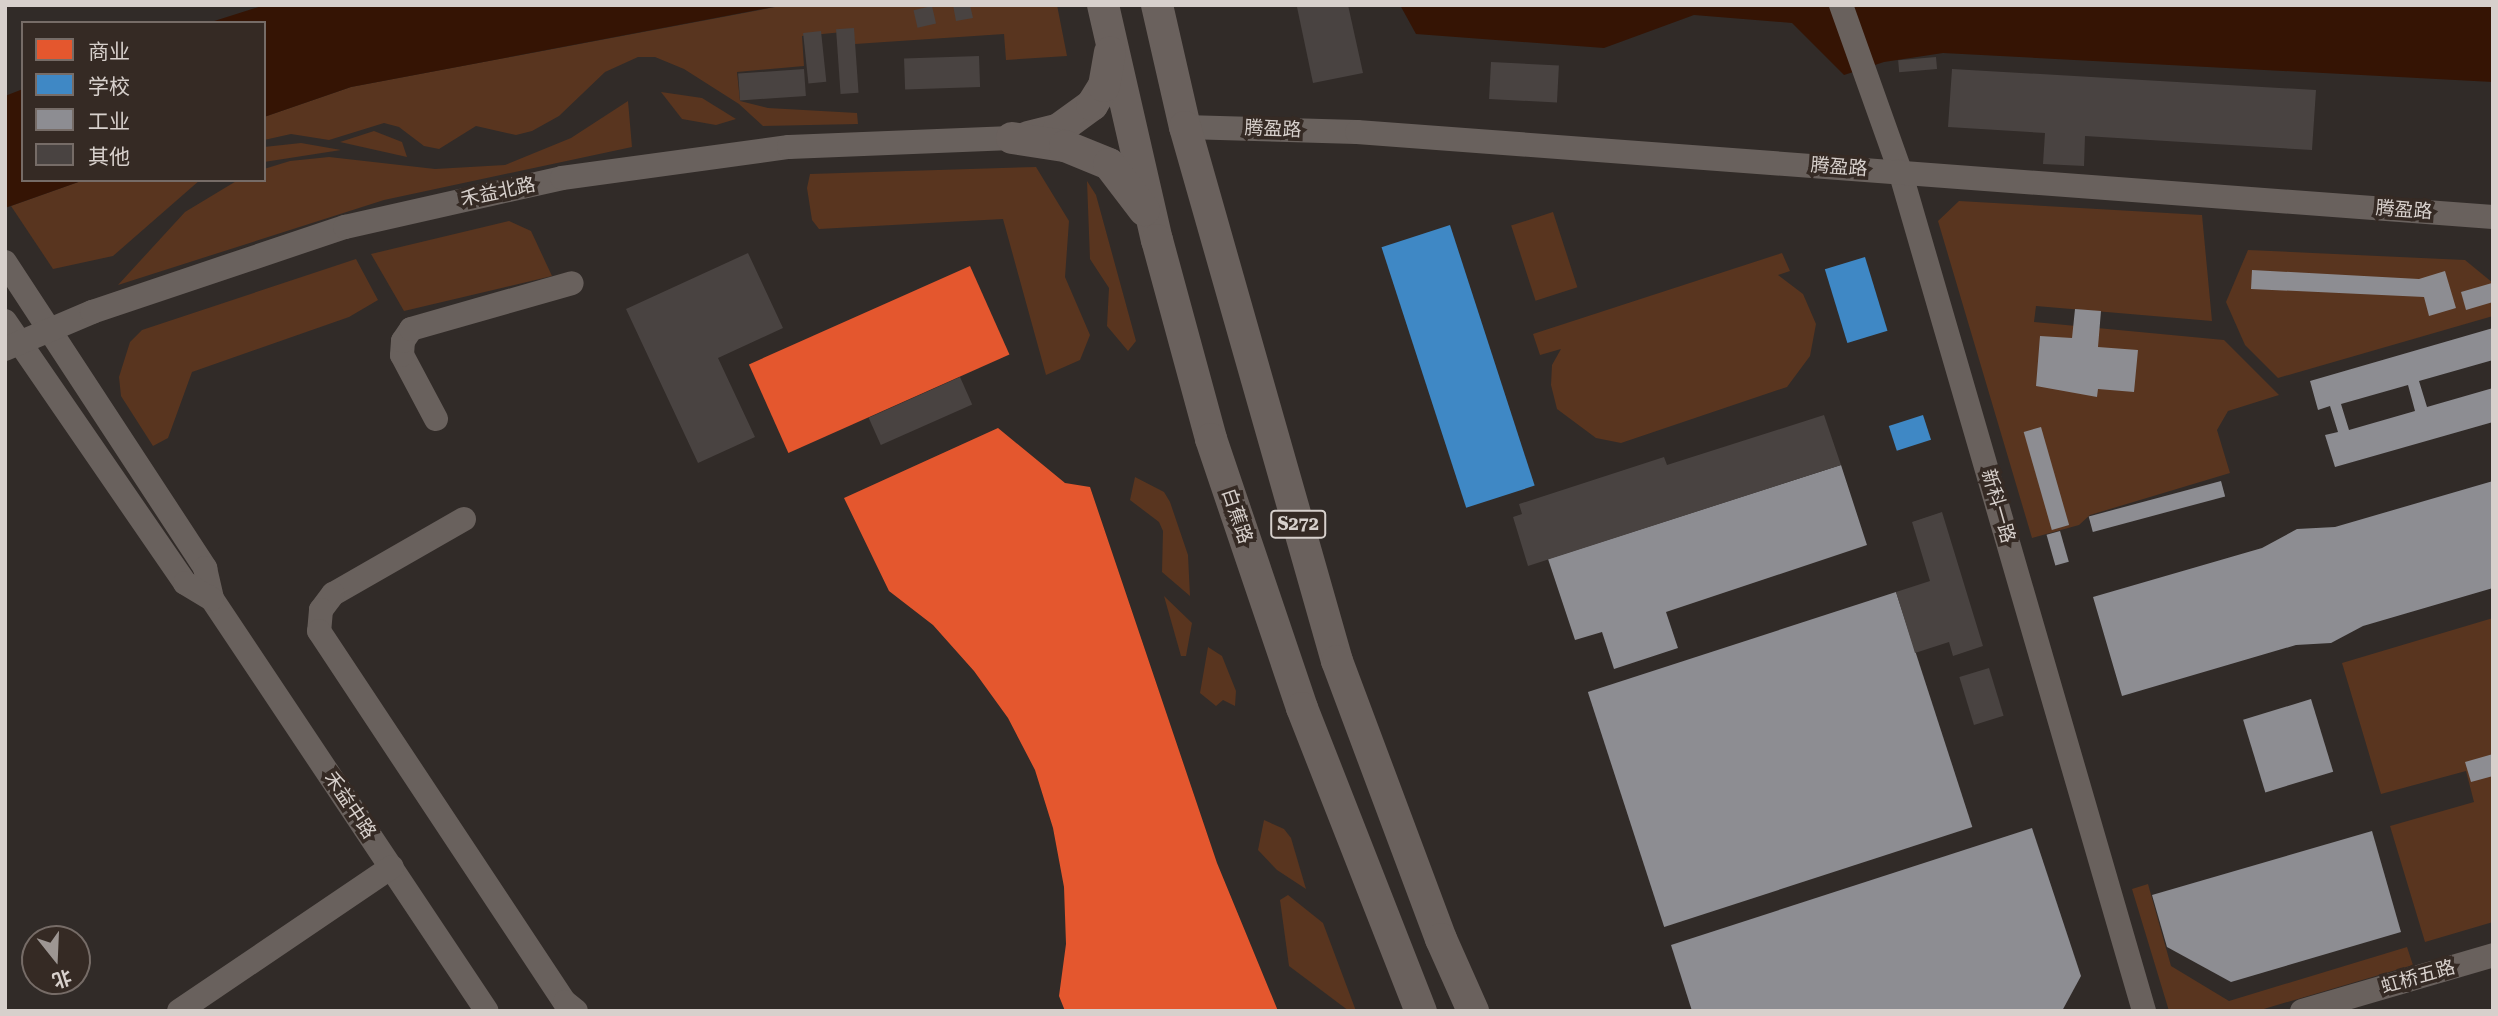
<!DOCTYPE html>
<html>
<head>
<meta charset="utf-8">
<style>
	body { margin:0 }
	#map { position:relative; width:2498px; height:1016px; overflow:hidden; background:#312b28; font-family:"Roboto Serif","Noto Sans SC",serif }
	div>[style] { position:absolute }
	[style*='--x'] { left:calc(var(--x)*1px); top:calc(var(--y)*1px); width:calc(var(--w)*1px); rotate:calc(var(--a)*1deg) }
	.green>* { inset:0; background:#59351f; transform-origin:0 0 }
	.water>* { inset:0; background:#351404 }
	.shops>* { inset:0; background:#e4572e; transform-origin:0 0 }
	.schools>* { inset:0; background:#3f88c5; transform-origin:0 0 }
	.industry>* { inset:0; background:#8d8d92; transform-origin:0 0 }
	.building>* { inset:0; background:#494341; transform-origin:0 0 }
	.minor>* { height:24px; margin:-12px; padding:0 12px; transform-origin:12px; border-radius:12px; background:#69615d }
	.major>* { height:32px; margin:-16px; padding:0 16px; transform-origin:16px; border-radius:16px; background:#6a615d }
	span { translate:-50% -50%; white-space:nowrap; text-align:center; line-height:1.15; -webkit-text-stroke:7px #352a24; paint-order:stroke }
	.shield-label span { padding:2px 5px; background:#352a24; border:2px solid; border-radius:5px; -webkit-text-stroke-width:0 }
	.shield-label { font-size:18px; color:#d7d0cc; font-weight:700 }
	.street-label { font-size:19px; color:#d7d0cc }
	.frame { position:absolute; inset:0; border:7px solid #d7d0cc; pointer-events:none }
	.legend { position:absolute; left:21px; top:21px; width:245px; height:161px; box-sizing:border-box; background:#352a24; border:2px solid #766c67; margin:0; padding:9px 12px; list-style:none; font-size:21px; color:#d7d0cc }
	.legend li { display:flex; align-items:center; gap:14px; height:35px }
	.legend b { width:35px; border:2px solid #766c67 }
	.north { position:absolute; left:21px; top:925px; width:70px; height:70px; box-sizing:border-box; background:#352a24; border:2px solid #766c67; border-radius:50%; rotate:162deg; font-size:19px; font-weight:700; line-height:28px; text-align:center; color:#d7d0cc }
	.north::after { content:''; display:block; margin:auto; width:24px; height:32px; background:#9d9693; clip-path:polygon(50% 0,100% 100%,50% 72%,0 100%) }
</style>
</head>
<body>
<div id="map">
	<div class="green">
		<i style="clip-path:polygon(786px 5px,1057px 5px,1067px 56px,1006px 60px,1004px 34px,855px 44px,853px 31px,802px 36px,804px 66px,737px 72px,740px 101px,768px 108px,857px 113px,858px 124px,763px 126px,739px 104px,684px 69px,655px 57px,638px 57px,605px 72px,559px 116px,532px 131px,516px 135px,476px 126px,439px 149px,424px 146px,399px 127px,384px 123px,329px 140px,291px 134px,264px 140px,264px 117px,351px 87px)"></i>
		<i style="clip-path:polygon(661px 92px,702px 98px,736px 119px,716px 125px,682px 119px)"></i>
		<i style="clip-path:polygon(628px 101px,632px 147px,384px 200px,118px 285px,185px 212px,238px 180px,264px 180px,264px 169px,290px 161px,329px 157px,435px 169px,505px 165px,571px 138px)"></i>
		<i style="clip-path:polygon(374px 131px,402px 142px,407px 157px,340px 142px)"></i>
		<i style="clip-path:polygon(301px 143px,341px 150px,264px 162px,264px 147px)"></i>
		<i style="clip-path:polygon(1036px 167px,1069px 221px,1065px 277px,1090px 335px,1080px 360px,1046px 375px,1003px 219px,819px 229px,812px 220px,807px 188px,810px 174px)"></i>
		<i style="clip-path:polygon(84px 180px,200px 180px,113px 256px,53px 269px,11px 206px)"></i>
		<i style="clip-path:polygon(1087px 181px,1096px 195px,1136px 341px,1128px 351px,1107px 326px,1109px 288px,1090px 259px)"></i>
		<i style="clip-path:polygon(1959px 201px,2202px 215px,2212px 321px,2036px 306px,2034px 322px,2224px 340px,2279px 395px,2228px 411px,2217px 430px,2230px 473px,2090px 515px,2079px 525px,2032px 538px,1938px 221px)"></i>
		<i style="left:1553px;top:212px;width:79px;height:44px;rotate:72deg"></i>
		<i style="clip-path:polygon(509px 221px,531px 231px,552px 276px,404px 311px,371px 254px)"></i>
		<i style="clip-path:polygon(2248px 250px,2465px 260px,2493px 283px,2493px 316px,2278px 378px,2245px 345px,2226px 302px)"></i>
		<i style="clip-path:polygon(1782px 253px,1790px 271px,1778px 275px,1803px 294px,1816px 324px,1810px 356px,1787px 387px,1621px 443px,1596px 438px,1557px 409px,1551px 385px,1552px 365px,1561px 349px,1540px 355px,1533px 334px)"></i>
		<i style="clip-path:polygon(356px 259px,378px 300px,349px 317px,192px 372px,168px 438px,153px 446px,121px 396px,119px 377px,130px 342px,142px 330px)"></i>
		<i style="clip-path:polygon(1135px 477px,1164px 492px,1170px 502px,1188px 555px,1190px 596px,1162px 572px,1163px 531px,1159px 522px,1130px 500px)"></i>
		<i style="clip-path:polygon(1164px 596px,1192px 623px,1186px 656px,1181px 656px)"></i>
		<i style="clip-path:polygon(2493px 618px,2493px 922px,2425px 942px,2390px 826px,2474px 802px,2466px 771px,2381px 794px,2342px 663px)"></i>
		<i style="clip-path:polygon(1208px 647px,1222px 656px,1236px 691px,1235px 706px,1223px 700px,1216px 706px,1200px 693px)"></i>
		<i style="clip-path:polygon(1264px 820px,1284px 829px,1291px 838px,1306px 889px,1277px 870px,1258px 850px)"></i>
		<i style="clip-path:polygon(2148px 884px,2171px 966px,2229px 1001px,2407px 947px,2413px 965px,2257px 1011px,2169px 1011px,2132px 889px)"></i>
		<i style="clip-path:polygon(1288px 895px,1323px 923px,1356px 1011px,1349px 1011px,1289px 966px,1280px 900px)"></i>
	</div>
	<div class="water">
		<i style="clip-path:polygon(265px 5px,784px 5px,351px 87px,264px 117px,264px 23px,208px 23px)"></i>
		<i style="clip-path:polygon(1400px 5px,2493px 5px,2493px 82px,1943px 53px,1884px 62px,1844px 75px,1792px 23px,1694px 15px,1604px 48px,1416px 34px)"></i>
		<i style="clip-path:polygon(23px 89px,23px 180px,84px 180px,5px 208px,5px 96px)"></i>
	</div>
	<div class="shops">
		<i style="left:970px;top:266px;width:97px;height:242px;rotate:66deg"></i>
		<i style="clip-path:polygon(998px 428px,1065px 483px,1090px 487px,1217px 863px,1278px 1011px,1065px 1011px,1059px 996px,1066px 944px,1064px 887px,1053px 828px,1035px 770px,1008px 718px,974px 671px,933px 625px,889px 591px,844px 498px)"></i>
	</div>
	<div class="schools">
		<i style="left:1450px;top:225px;width:274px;height:72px;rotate:72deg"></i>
		<i style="left:1865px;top:257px;width:77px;height:42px;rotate:73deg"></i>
		<i style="left:1923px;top:415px;width:26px;height:36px;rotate:72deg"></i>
	</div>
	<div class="industry">
		<i style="clip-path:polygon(2252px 270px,2419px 279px,2445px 271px,2456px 308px,2429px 316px,2424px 297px,2251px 289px)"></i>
		<i style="clip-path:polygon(2492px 283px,2493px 302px,2466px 310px,2461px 292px)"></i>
		<i style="clip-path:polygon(2075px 309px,2101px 311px,2098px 347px,2138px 350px,2134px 392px,2098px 389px,2097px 397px,2036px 386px,2040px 336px,2072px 338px)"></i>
		<i style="clip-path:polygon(evenodd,2493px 328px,2493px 360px,2419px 381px,2427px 407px,2493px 388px,2493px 422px,2335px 467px,2325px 435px,2338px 432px,2330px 406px,2318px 410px,2310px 381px,2493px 328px,2408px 385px,2415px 411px,2349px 430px,2341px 404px,2408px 385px)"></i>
		<i style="left:2041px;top:427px;width:102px;height:18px;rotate:74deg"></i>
		<i style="clip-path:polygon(1841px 465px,1867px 545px,1666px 612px,1678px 648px,1614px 669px,1602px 632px,1575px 640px,1548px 559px)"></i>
		<i style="left:2221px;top:481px;width:16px;height:137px;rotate:75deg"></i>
		<i style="clip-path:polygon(2493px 481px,2493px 588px,2363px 626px,2331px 643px,2296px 645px,2122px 696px,2093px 597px,2262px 548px,2297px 529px,2335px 527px)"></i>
		<i style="left:2060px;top:531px;width:32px;height:14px;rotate:74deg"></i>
		<i style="left:1896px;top:592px;width:247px;height:324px;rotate:72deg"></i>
		<i style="left:2311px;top:699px;width:76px;height:71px;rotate:73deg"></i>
		<i style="clip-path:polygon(2493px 754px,2493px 776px,2471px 782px,2465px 762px)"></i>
		<i style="clip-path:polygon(2032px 828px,2081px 976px,2062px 1011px,1692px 1011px,1671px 945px)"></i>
		<i style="clip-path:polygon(2372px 831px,2401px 932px,2231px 982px,2167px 947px,2152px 895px)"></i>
	</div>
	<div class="building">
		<i style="clip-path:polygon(953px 5px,970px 5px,973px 18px,956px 21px)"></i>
		<i style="clip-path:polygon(1303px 5px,1348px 5px,1363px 73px,1313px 83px,1297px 7px)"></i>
		<i style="left:932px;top:6px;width:18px;height:19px;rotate:77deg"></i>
		<i style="left:854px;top:28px;width:65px;height:18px;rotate:86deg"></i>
		<i style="left:821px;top:31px;width:51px;height:18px;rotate:84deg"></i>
		<i style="left:979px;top:56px;width:31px;height:75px;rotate:88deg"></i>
		<i style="left:1936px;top:57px;width:12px;height:38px;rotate:85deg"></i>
		<i style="left:1491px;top:62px;width:68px;height:37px;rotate:3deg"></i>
		<i style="left:804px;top:69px;width:27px;height:66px;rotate:86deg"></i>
		<i style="clip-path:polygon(1952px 69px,2316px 90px,2312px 150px,2085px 136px,2084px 166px,2043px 164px,2045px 133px,1948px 127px)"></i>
		<i style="clip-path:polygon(748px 253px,783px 328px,718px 358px,755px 437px,698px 463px,626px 309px)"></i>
		<i style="left:960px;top:377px;width:30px;height:100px;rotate:66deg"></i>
		<i style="clip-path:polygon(1824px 415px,1841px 465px,1528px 566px,1513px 517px,1522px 514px,1519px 504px,1664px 457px,1667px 465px)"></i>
		<i style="clip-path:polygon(1942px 512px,1983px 646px,1953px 656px,1949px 642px,1915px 653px,1896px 592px,1930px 581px,1912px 522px)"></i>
		<i style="left:1989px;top:668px;width:50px;height:31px;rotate:73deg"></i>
	</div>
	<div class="minor">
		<i style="--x:1841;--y:5;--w:176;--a:70.4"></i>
		<i style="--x:1900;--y:171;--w:875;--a:73.8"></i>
		<i style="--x:1185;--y:127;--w:172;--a:1.7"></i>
		<i style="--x:1357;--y:132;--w:1139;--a:4.28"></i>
		<i style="--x:5;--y:262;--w:366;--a:56.8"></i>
		<i style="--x:205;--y:568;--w:32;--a:77"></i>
		<i style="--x:212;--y:599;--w:495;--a:56.3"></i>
		<i style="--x:5;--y:321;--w:318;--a:55.5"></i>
		<i style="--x:185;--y:583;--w:31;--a:31"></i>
		<i style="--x:5;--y:349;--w:95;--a:-23"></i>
		<i style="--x:92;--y:312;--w:267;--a:-18.6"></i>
		<i style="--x:345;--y:227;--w:222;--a:-12.7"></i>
		<i style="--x:562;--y:178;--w:229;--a:-7.8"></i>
		<i style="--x:789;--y:147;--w:223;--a:-2.3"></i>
		<i style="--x:436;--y:419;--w:72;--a:-118"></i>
		<i style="--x:402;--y:355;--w:14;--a:-86"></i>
		<i style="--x:403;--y:341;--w:14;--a:-56"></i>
		<i style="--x:411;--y:329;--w:167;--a:-15.9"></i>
		<i style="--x:464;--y:519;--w:151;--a:150.2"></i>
		<i style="--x:333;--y:594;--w:20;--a:127"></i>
		<i style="--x:321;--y:610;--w:21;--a:95"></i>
		<i style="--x:319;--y:631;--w:445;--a:56.5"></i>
		<i style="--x:565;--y:1002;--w:14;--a:39"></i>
		<i style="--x:179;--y:1011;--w:257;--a:-34.1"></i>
		<i style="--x:2302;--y:1011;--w:199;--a:-16.3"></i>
	</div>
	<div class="major">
		<i style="--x:1103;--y:5;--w:241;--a:77.1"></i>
		<i style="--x:1157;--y:240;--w:206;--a:74.8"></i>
		<i style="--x:1211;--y:439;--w:284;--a:71.3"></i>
		<i style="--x:1302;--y:708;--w:326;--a:68.6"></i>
		<i style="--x:1157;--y:5;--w:125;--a:77.1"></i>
		<i style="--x:1185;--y:127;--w:555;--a:74.11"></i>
		<i style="--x:1337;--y:661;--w:297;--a:69.5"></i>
		<i style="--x:1441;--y:939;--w:79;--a:66"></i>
		<i style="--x:1028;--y:137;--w:32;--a:-14"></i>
		<i style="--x:1059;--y:129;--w:41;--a:-36"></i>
		<i style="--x:1092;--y:105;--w:22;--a:-58"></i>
		<i style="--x:1104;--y:86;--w:34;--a:-80"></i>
		<i style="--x:1012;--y:138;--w:54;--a:8.6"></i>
		<i style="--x:1065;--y:146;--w:48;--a:22.2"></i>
		<i style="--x:1109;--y:164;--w:58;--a:52.7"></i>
	</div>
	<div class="shield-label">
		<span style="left:1298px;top:524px">S272</span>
	</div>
	<div class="street-label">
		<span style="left:1273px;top:129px;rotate:2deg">腾盈路</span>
		<span style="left:1839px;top:167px;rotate:4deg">腾盈路</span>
		<span style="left:498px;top:192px;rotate:-12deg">禾益北路</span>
		<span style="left:2404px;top:210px;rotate:4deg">腾盈路</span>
		<span style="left:1998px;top:506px;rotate:74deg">新科一路</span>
		<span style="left:1237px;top:516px;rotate:71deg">白蕉路</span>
		<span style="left:350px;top:805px;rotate:56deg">禾益中路</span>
		<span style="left:2418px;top:977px;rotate:-16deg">虹桥五路</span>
	</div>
	<div class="frame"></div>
	<ul class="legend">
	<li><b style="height:19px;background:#e4572e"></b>商业</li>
	<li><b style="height:19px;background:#3f88c5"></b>学校</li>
	<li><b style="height:19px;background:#8d8d92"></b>工业</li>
	<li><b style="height:19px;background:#494341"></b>其他</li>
	</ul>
	<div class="north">北</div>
</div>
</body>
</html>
